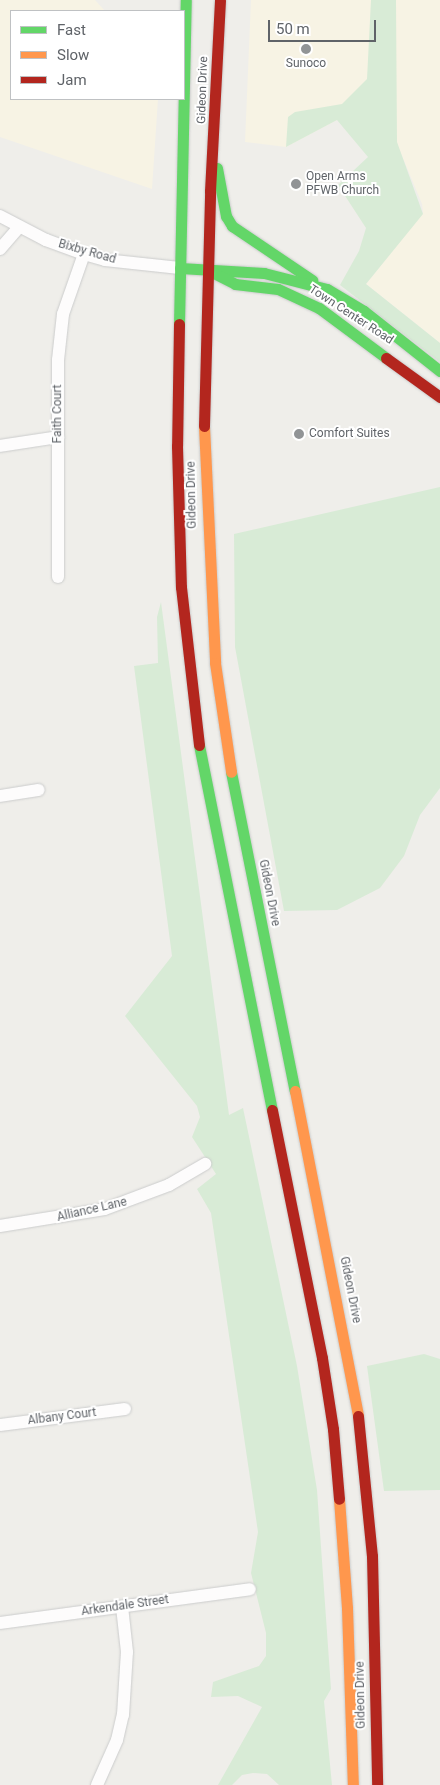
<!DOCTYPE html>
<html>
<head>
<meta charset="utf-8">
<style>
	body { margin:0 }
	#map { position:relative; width:440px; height:1785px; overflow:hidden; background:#efeeea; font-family:Roboto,sans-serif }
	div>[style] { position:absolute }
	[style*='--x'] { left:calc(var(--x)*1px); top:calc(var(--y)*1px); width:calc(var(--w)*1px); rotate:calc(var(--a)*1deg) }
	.commercial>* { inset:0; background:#f7f3e4 }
	.green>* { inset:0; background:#d8ebd6 }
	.roads { filter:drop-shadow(0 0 1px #cbcccc) drop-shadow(0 0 1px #cbcccc) }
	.street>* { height:12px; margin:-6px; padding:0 6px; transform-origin:6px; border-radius:6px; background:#fdfcfc }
	.fast>* { height:11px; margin:-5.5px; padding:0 5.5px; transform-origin:5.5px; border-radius:5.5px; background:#63d668 }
	.slow>* { height:11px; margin:-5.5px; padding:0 5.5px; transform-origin:5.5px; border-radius:5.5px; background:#ff974d }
	.jam>* { height:11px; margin:-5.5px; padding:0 5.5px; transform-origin:5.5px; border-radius:5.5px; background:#b3261e }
	.dots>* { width:14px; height:14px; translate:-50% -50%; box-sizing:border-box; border:2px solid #fff; border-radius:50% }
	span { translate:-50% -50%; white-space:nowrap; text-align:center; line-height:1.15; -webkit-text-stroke:4px #fff; paint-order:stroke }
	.poi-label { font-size:12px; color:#5f6368 }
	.left { translate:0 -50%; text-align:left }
	.street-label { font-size:12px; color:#5f6368 }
	.legend { position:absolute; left:10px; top:10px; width:175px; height:90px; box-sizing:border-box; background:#fff; border:1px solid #bfc1c3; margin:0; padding:6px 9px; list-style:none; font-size:15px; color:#5f6368 }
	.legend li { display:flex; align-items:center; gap:10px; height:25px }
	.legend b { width:25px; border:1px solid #bfc1c3 }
	.scale { position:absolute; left:268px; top:20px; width:108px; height:22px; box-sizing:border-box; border:2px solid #5f6368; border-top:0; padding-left:6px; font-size:15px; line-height:18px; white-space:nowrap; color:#5f6368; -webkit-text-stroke:4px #fff; paint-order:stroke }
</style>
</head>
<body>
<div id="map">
	<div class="commercial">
		<i style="clip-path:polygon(0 0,95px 0,105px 11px,11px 11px,11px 99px,158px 99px,152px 189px,0 137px)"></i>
		<i style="clip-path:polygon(251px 0,440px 0,440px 343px,366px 284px,423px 213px,422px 204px,390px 127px,337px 120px,286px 147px,245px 142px)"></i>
	</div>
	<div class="green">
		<i style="clip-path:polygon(371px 0,396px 0,397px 142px,423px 214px,366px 284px,440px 343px,440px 362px,340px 285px,359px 251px,366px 228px,338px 185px,368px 157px,337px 120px,286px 147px,288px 117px,295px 112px,342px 104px,367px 79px)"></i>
		<i style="clip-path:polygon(440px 487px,440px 788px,420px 815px,404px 856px,380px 888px,337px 910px,284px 911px,235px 647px,234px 534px)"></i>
		<i style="clip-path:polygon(161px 602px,229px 1115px,243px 1108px,297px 1366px,317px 1490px,331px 1689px,324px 1701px,332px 1785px,279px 1785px,267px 1774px,253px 1773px,242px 1775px,232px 1785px,218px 1785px,262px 1707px,238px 1696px,211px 1697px,213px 1682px,259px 1666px,266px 1656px,266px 1633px,251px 1573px,258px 1532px,211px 1213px,197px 1189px,216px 1174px,192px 1137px,200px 1117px,197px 1106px,125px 1016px,172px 956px,134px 666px,158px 663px,157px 617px)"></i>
		<i style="clip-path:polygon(424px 1354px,440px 1359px,440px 1490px,384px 1491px,367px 1366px)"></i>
	</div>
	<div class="roads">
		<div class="street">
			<i style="--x:0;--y:216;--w:52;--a:27.6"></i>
			<i style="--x:46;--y:240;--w:40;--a:20.2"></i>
			<i style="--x:84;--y:254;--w:22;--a:16"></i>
			<i style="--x:105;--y:260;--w:75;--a:6.1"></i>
			<i style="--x:0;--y:249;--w:29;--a:-49"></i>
			<i style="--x:0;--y:446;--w:59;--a:-8.8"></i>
			<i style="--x:58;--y:577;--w:217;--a:-90"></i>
			<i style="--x:58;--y:360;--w:46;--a:-83.8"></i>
			<i style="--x:63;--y:314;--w:64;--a:-70.7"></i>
			<i style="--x:0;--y:796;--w:39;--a:-9"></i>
			<i style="--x:0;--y:1226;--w:106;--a:-9.2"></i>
			<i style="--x:105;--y:1209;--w:68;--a:-20.6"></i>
			<i style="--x:169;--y:1185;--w:42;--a:-30.3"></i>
			<i style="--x:0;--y:1425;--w:126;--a:-7.3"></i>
			<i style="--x:0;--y:1623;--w:252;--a:-7.7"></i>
			<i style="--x:97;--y:1785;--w:49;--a:-66"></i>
			<i style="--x:117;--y:1740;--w:26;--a:-77"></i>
			<i style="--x:123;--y:1715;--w:63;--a:-86.4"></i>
			<i style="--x:127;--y:1652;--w:45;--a:-96.3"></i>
		</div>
		<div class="fast">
			<i style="--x:217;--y:168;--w:49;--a:79.4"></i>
			<i style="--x:226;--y:216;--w:12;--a:59"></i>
			<i style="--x:232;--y:226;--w:97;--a:34"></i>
			<i style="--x:180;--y:268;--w:84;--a:3.4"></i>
			<i style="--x:264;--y:273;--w:65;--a:14.3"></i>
			<i style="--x:327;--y:289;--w:43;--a:30.7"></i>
			<i style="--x:364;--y:311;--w:97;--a:38.3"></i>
			<i style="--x:208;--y:270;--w:30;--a:27"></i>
			<i style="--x:235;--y:284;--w:43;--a:6.6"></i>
			<i style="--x:278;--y:289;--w:45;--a:24.9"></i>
			<i style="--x:319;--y:308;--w:84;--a:36.7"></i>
			<i style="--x:179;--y:324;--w:324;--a:-88.8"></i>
			<i style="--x:199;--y:745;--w:372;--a:78.7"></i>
			<i style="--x:231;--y:772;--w:325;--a:78.7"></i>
		</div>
		<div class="slow">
			<i style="--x:204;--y:426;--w:237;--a:87.3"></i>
			<i style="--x:215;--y:663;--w:110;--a:81.6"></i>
			<i style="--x:295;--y:1091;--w:331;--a:79"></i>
			<i style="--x:339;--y:1499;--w:109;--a:85.8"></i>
			<i style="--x:347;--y:1608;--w:177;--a:88.1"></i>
		</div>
		<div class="jam">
			<i style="--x:179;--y:324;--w:122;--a:90.9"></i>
			<i style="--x:177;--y:446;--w:141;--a:88.4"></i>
			<i style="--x:181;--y:587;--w:159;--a:83.5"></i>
			<i style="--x:386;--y:358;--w:67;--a:35.8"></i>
			<i style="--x:204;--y:426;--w:235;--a:-88.5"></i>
			<i style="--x:210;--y:191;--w:191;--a:-87"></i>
			<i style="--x:272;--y:1110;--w:253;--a:78.6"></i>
			<i style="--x:322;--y:1358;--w:72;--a:81.2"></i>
			<i style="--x:333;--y:1429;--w:70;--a:85.1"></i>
			<i style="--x:358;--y:1416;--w:141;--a:84.3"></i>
			<i style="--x:372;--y:1556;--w:229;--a:88.7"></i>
		</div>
	</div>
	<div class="dots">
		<i style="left:306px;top:49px;background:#919496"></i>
		<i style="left:296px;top:184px;background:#919496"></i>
		<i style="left:299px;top:434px;background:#919496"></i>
	</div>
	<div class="poi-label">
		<span style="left:306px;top:64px">Sunoco</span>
		<span class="left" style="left:306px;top:184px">Open Arms<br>PFWB Church</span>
		<span class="left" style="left:309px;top:434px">Comfort Suites</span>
	</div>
	<div class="street-label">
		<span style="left:203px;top:90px;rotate:-88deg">Gideon Drive</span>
		<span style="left:87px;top:252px;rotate:16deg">Bixby Road</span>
		<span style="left:351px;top:315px;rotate:33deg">Town Center Road</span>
		<span style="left:58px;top:414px;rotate:-90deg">Faith Court</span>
		<span style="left:192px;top:495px;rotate:-91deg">Gideon Drive</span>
		<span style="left:269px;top:893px;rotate:79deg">Gideon Drive</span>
		<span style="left:92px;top:1210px;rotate:-13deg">Alliance Lane</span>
		<span style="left:350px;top:1290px;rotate:79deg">Gideon Drive</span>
		<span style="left:62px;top:1417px;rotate:-7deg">Albany Court</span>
		<span style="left:125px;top:1606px;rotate:-8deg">Arkendale Street</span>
		<span style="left:361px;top:1695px;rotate:-91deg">Gideon Drive</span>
	</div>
	<ul class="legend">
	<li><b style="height:6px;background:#63d668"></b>Fast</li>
	<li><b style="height:6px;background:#ff974d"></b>Slow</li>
	<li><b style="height:6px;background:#b3261e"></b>Jam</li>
	</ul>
	<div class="scale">50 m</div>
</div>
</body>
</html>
